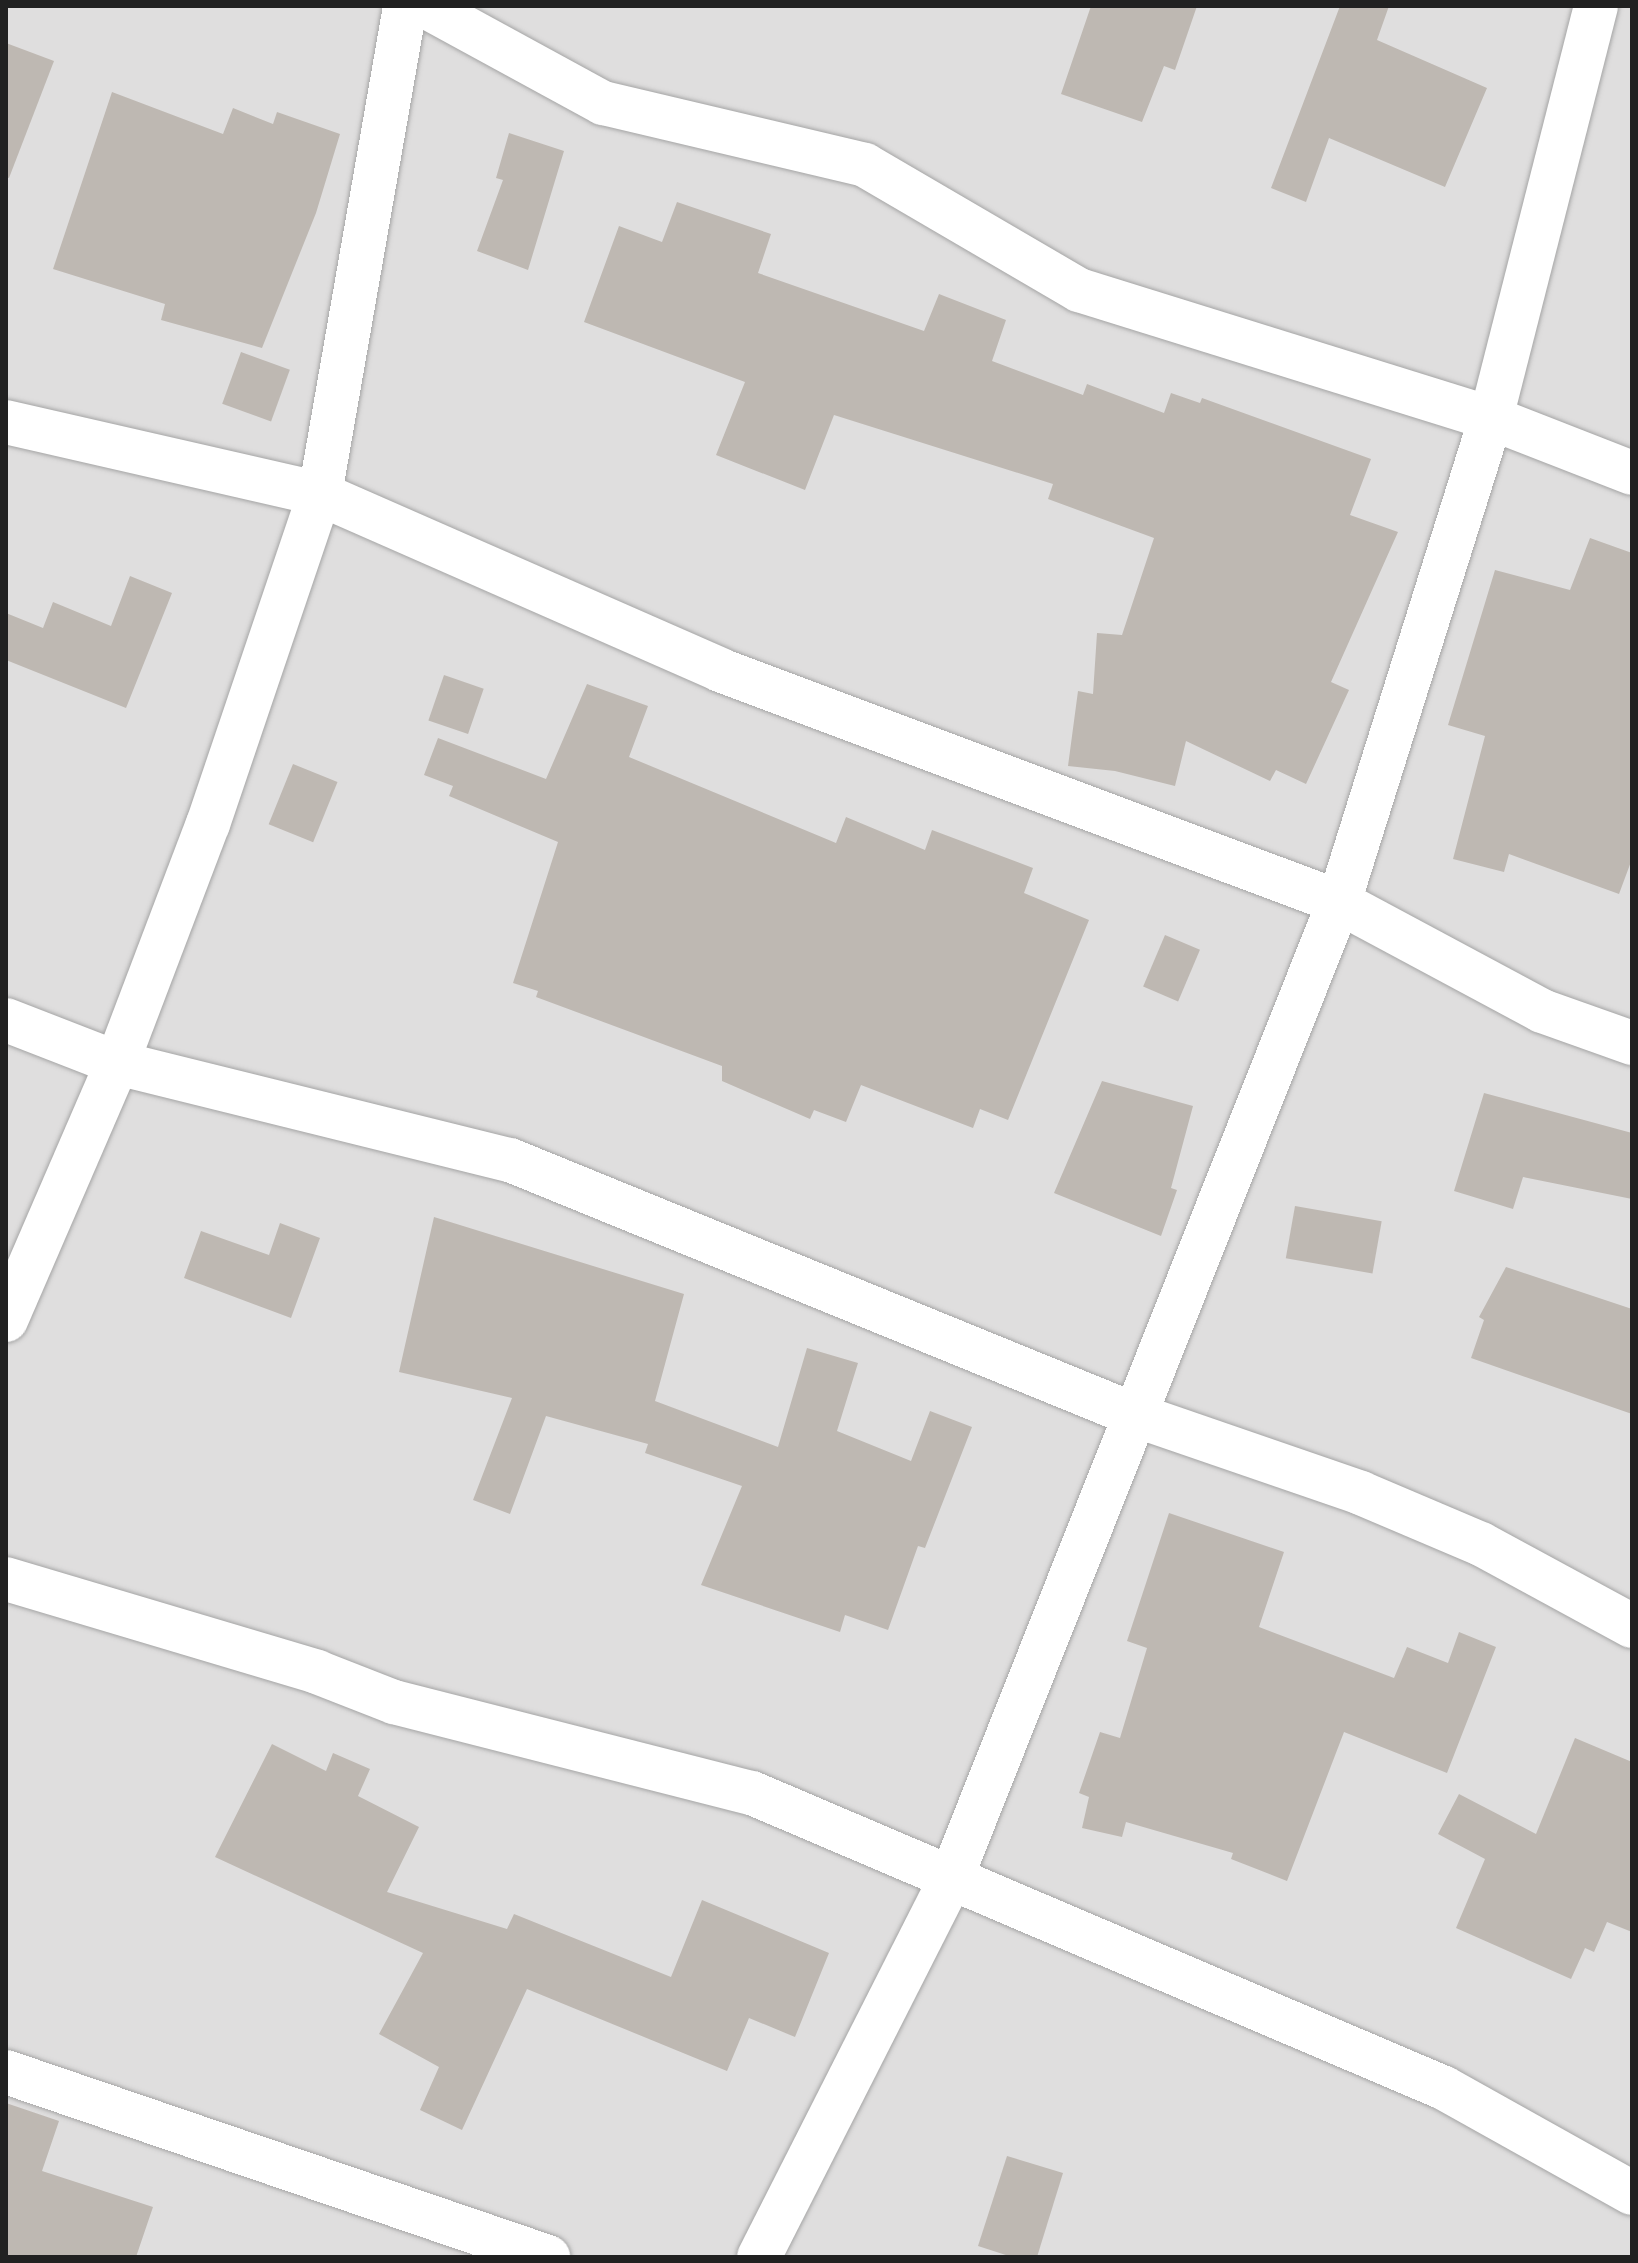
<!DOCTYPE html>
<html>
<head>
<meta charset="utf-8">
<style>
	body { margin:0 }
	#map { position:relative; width:1638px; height:2263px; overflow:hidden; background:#f1efe9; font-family:Overpass,sans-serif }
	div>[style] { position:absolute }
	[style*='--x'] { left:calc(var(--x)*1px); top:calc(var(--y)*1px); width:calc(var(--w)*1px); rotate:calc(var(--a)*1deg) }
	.residential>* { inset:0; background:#dfdede; transform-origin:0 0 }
	.building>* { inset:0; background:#beb8b2; transform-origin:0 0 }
	.roads { filter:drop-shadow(0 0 2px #a5a5a5) drop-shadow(0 0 2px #a5a5a5) }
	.street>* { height:44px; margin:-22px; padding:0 22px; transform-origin:22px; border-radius:22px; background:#fff }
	span { translate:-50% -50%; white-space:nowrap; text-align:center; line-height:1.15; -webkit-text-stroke:7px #fff; paint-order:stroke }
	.frame { position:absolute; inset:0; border:8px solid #212121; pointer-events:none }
</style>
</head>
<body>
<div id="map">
	<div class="residential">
		<i style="left:6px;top:6px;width:1626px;height:2251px"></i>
	</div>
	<div class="building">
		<i style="clip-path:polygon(1091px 6px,1197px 6px,1175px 70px,1164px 66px,1142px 122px,1061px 94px)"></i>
		<i style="clip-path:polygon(1340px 6px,1389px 6px,1377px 40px,1487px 88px,1445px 187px,1329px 138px,1306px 202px,1271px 188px)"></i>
		<i style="clip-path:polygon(6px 43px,54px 61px,9px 178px,6px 177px)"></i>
		<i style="clip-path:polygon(112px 92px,223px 134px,233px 108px,273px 124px,277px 112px,340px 134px,316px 213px,262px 348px,161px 320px,165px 304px,53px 269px)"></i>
		<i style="clip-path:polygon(509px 133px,564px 151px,528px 270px,477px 251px,503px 180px,496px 178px)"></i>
		<i style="clip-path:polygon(677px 202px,771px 234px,758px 273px,924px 331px,939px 294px,1006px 320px,992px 361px,1083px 395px,1087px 384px,1164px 413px,1171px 393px,1200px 403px,1202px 398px,1371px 459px,1350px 515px,1398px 532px,1331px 682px,1349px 690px,1306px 784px,1276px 770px,1270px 781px,1186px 741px,1175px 786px,1115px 771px,1068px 766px,1078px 691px,1093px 694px,1097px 633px,1122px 635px,1154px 538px,1048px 499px,1053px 484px,834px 415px,805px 490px,716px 455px,745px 382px,584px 322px,619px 226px,662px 242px)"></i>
		<i style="left:241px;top:352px;width:52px;height:55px;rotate:20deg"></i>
		<i style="clip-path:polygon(1590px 538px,1632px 553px,1632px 859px,1619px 894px,1509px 854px,1504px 872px,1453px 859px,1485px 736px,1448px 725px,1495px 570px,1570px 590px)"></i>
		<i style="clip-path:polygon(130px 576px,172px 593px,126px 708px,6px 660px,6px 613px,43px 628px,53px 602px,111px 626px)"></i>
		<i style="left:444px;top:675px;width:42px;height:48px;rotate:19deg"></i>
		<i style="clip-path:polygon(587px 684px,648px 706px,629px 757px,836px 843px,846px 817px,925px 850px,932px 830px,1033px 868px,1024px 893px,1089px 920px,1008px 1120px,980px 1109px,973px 1128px,861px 1085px,846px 1122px,814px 1110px,810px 1119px,722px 1081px,722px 1066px,536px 997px,538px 991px,513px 983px,558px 842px,449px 796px,453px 786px,424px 775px,438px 738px,546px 779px)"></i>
		<i style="left:293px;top:764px;width:48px;height:65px;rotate:22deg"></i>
		<i style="left:1165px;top:935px;width:38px;height:56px;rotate:23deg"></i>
		<i style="clip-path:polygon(1102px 1081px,1193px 1106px,1171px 1188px,1177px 1190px,1161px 1236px,1054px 1193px)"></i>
		<i style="clip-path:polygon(1484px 1093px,1632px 1133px,1632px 1199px,1523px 1177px,1513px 1209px,1454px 1191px)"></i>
		<i style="left:1295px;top:1206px;width:88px;height:53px;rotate:10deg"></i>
		<i style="clip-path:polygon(434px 1217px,684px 1294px,655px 1401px,778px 1447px,807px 1348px,858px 1363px,837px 1431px,911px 1461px,930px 1411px,972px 1427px,925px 1548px,918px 1546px,888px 1630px,845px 1615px,840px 1632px,701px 1585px,742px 1486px,645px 1453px,648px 1444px,546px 1416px,510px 1514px,473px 1500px,512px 1398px,399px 1372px)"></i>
		<i style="clip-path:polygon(280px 1223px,320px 1238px,291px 1318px,184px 1278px,201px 1231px,269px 1255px)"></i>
		<i style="clip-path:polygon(1506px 1267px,1632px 1309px,1632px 1414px,1471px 1358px,1484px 1320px,1479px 1317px)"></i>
		<i style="clip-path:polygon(1169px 1513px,1284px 1552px,1259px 1627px,1394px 1678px,1407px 1647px,1448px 1663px,1459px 1632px,1496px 1647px,1447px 1773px,1344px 1732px,1287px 1881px,1231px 1859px,1233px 1853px,1126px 1822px,1122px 1837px,1082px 1828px,1089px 1797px,1079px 1793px,1100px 1732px,1120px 1738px,1147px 1648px,1127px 1641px)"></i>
		<i style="clip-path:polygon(1575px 1738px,1632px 1762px,1632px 1932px,1607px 1922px,1594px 1952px,1585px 1948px,1571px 1979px,1456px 1928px,1485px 1859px,1438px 1834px,1459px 1794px,1536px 1834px)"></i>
		<i style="clip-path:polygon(272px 1744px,326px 1771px,333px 1753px,370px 1769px,358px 1796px,419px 1827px,387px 1892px,507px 1929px,514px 1914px,671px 1977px,702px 1900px,829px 1953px,795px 2037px,749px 2018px,727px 2071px,527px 1989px,462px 2130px,420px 2110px,439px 2067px,379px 2034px,423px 1953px,215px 1857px)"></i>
		<i style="clip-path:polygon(6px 2103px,59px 2121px,42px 2171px,153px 2207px,136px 2257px,6px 2257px)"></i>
		<i style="clip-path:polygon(1007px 2156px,1063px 2173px,1037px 2257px,1012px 2257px,978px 2246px)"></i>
	</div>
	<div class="roads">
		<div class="street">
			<i style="--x:425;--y:6;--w:203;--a:28.6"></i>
			<i style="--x:603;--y:103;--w:269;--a:13.3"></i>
			<i style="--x:865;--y:165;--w:248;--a:30.3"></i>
			<i style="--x:1079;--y:290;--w:431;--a:17.3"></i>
			<i style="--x:1491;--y:418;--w:151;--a:21.3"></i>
			<i style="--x:6;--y:422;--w:322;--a:12.9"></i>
			<i style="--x:320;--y:494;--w:437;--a:23.7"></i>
			<i style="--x:720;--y:670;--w:661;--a:20.55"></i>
			<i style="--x:1339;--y:902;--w:230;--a:28.2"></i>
			<i style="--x:1542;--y:1011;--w:96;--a:19.6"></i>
			<i style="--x:6;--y:1020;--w:119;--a:21.2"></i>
			<i style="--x:117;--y:1063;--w:405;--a:13.9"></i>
			<i style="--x:510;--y:1160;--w:675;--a:22.2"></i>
			<i style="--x:1135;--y:1415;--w:239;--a:19"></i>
			<i style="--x:1361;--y:1493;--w:130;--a:23"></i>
			<i style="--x:1481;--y:1544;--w:172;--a:28.5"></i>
			<i style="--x:6;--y:1320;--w:280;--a:-66.6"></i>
			<i style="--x:117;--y:1063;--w:256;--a:-69.2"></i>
			<i style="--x:208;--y:824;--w:348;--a:-71.3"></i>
			<i style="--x:320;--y:494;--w:495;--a:-80.1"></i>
			<i style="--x:6;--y:1579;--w:325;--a:16.6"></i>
			<i style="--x:317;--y:1672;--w:83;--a:21.3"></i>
			<i style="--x:394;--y:1702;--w:369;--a:14.3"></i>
			<i style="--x:752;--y:1793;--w:752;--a:23.09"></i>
			<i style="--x:1444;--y:2088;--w:215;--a:29.2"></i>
			<i style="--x:6;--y:2072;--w:573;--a:18.85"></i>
			<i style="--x:759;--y:2257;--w:422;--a:-63.1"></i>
			<i style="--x:950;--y:1881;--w:1053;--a:-68.33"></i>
			<i style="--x:1339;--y:902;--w:507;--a:-72.57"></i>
			<i style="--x:1491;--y:418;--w:425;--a:-75.7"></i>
		</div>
	</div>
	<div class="frame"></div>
</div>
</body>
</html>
